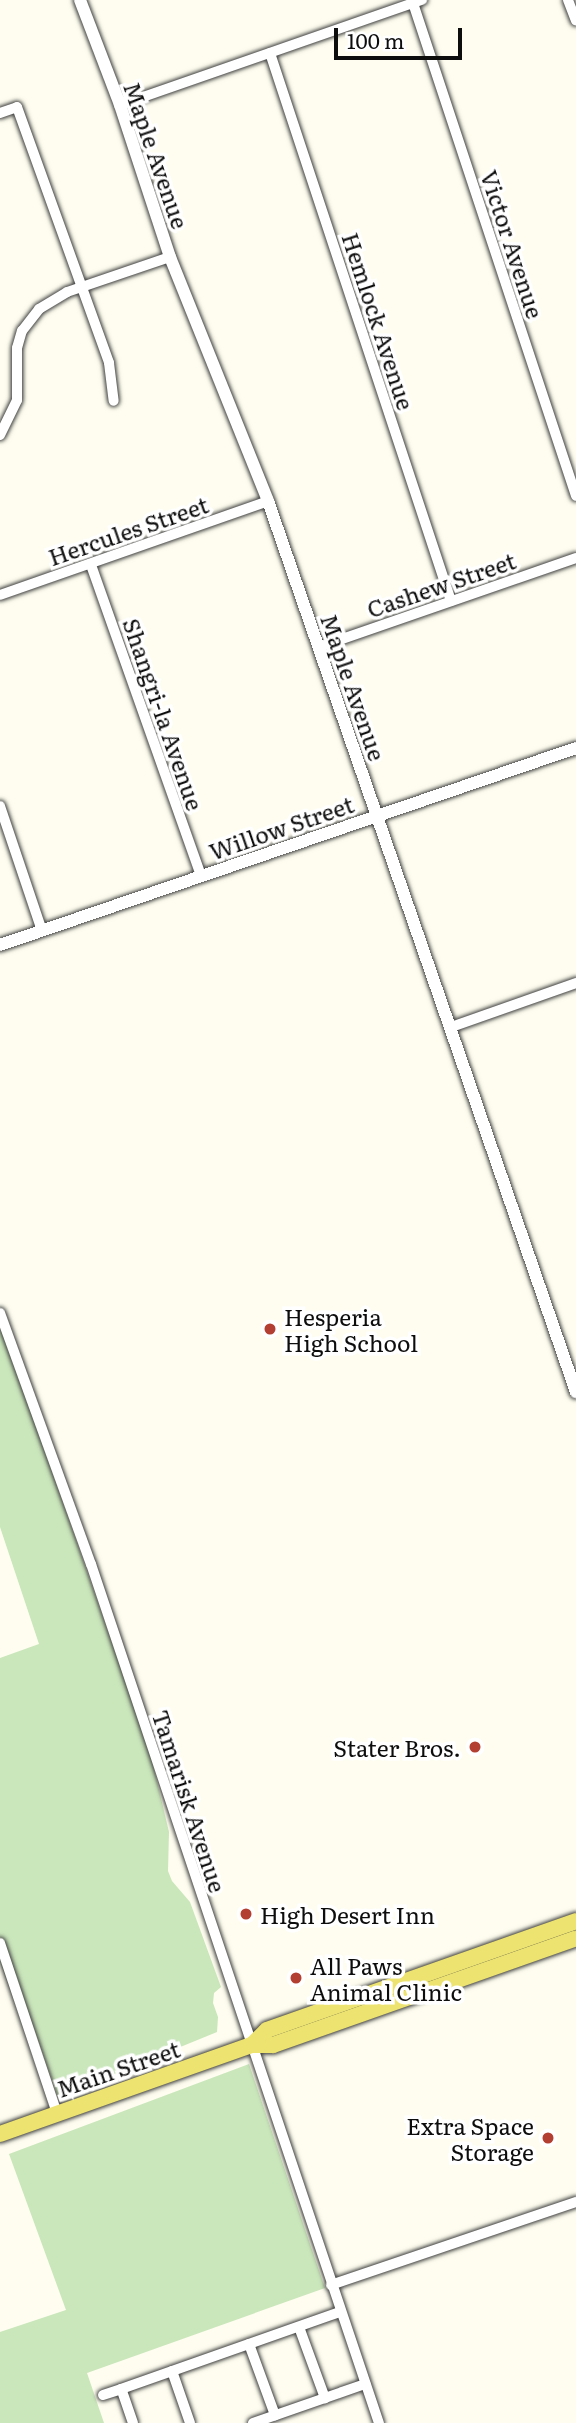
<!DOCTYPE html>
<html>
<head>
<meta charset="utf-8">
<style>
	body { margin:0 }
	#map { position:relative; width:576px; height:2423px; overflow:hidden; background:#fefdef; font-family:Literata,serif }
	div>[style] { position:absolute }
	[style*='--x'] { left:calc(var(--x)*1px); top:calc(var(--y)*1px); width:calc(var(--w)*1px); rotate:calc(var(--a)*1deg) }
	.green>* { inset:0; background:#cae6bb }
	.roads { filter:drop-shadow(0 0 2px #404040) drop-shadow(0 0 2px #404040) }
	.minor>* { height:10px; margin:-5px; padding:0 5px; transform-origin:5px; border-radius:5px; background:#fff }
	.tertiary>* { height:12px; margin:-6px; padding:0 6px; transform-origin:6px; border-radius:6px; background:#fff }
	.primary>* { height:16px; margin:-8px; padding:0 8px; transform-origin:8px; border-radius:8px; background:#ede370 }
	.dots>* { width:19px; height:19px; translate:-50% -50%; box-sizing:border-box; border:4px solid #fff; border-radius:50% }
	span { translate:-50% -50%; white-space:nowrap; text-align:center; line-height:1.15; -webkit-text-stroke:7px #fff; paint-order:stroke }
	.street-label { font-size:23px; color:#0d0d0d }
	.poi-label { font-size:23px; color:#0d0d0d }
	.left { translate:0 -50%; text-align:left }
	.right { translate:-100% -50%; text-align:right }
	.scale { position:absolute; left:334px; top:28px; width:128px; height:32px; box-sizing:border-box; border:4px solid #0d0d0d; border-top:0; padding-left:9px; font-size:21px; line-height:24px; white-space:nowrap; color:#0d0d0d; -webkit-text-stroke:5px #fff; paint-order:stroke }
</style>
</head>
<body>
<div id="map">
	<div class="green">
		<i style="clip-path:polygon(0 1323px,150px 1752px,169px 1832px,168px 1871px,172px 1881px,190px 1902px,221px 1987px,214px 1993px,213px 2003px,218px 2017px,217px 2032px,58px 2097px,34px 2028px,24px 2030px,0 1962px,0 1658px,39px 1644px,0 1527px)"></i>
		<i style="clip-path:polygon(249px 2064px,325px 2288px,87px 2373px,104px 2423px,0 2423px,0 2332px,66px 2310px,9px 2154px)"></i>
	</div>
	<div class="roads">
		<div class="minor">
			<i style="--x:568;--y:0;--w:22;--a:69"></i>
			<i style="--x:413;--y:3;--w:519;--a:71.7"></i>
			<i style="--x:270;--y:53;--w:577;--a:71.72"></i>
			<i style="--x:120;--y:105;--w:320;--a:-19.2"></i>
			<i style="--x:0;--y:113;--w:18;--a:-19"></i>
			<i style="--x:17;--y:107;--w:272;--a:70.2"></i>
			<i style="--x:109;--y:363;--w:38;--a:83"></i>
			<i style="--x:0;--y:435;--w:39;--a:-64"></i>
			<i style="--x:17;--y:400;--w:52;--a:-90"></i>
			<i style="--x:17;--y:348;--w:18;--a:-74"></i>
			<i style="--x:22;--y:331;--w:28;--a:-52"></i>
			<i style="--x:39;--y:309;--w:33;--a:-31"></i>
			<i style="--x:67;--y:292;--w:109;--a:-18.8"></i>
			<i style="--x:91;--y:565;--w:330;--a:70.5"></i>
			<i style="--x:0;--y:595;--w:284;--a:-19.3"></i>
			<i style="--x:319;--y:647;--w:272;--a:-19.1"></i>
			<i style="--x:0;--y:806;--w:132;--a:71.4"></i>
			<i style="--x:451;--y:1027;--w:133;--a:-19.4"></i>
			<i style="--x:0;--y:1313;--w:267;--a:70.1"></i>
			<i style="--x:91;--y:1564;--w:906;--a:71.47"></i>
			<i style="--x:0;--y:1943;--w:179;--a:71.5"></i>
			<i style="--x:331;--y:2285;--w:259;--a:-18.7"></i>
			<i style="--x:299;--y:2327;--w:76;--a:69.9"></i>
			<i style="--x:249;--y:2344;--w:76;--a:69.9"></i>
			<i style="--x:172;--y:2371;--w:55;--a:70.9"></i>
			<i style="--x:103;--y:2395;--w:19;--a:-18"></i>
			<i style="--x:133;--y:2423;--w:36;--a:-109"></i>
			<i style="--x:121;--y:2389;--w:232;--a:-19.4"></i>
			<i style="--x:253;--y:2423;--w:119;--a:-19.2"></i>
		</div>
		<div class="tertiary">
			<i style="--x:80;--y:0;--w:112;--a:69.1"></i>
			<i style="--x:120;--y:105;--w:160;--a:71.8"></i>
			<i style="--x:170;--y:257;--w:263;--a:68.1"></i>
			<i style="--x:268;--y:501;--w:943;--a:70.93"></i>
			<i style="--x:0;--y:945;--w:609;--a:-18.88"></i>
		</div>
		<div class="primary">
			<i style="--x:252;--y:2045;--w:21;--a:-45"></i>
			<i style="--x:267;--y:2030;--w:328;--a:-19.4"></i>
			<i style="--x:0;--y:2134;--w:267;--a:-19.5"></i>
			<i style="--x:252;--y:2045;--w:21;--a:0"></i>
			<i style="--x:273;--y:2045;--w:321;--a:-19.4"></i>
		</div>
	</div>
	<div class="dots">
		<i style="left:270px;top:1329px;background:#b23f31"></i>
		<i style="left:475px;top:1747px;background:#b23f31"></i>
		<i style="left:246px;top:1914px;background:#b23f31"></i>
		<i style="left:296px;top:1978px;background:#b23f31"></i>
		<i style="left:548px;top:2138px;background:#b23f31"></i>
	</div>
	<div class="street-label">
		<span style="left:157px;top:155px;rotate:71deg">Maple Avenue</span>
		<span style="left:513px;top:244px;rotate:72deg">Victor Avenue</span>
		<span style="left:379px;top:321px;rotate:72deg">Hemlock Avenue</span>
		<span style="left:128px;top:530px;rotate:-19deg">Hercules Street</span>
		<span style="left:441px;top:584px;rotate:-19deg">Cashew Street</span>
		<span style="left:354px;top:687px;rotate:71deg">Maple Avenue</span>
		<span style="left:164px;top:714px;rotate:71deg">Shangri-la Avenue</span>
		<span style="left:281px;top:827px;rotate:-19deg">Willow Street</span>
		<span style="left:190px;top:1801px;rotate:72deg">Tamarisk Avenue</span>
		<span style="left:118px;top:2068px;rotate:-19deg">Main Street</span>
	</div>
	<div class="poi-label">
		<span class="left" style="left:284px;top:1329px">Hesperia<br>High School</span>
		<span class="right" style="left:461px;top:1747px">Stater Bros.</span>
		<span class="left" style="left:260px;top:1914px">High Desert Inn</span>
		<span class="left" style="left:310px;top:1978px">All Paws<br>Animal Clinic</span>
		<span class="right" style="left:534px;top:2138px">Extra Space<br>Storage</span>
	</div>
	<div class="scale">100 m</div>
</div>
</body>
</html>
